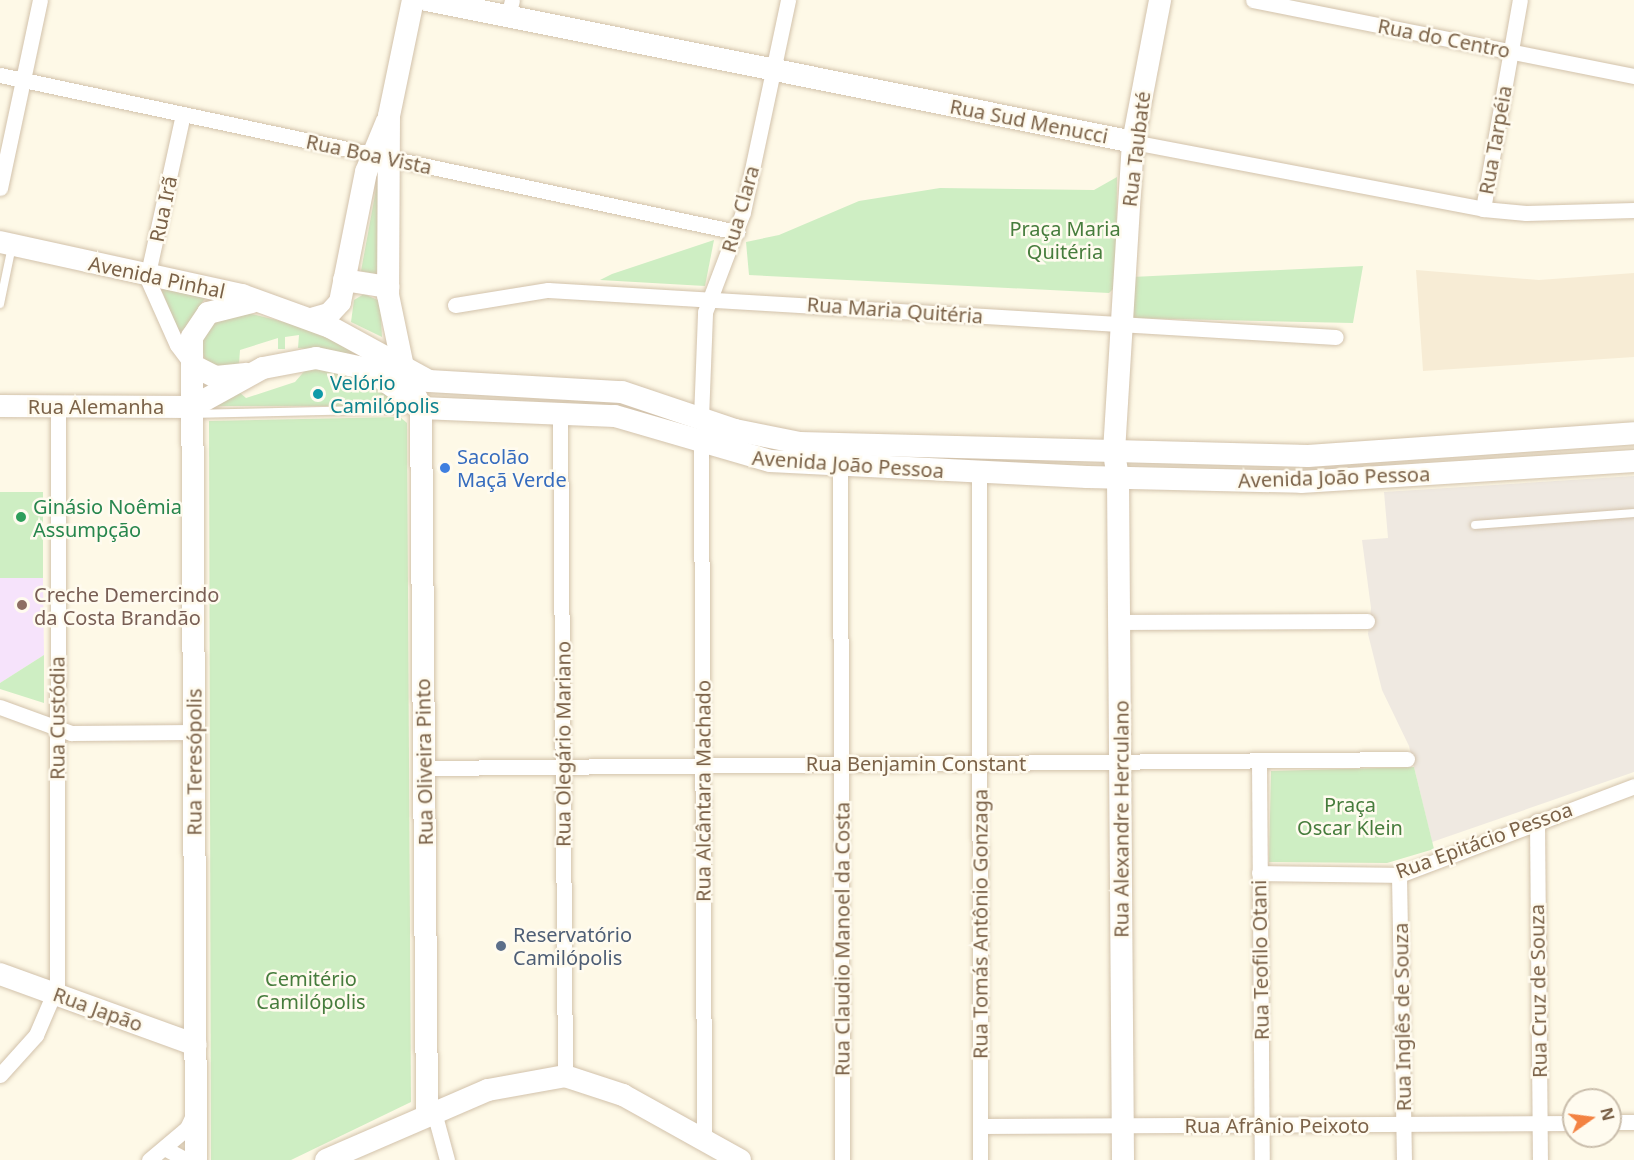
<!DOCTYPE html>
<html>
<head>
<meta charset="utf-8">
<style>
	body { margin:0 }
	#map { position:relative; width:1634px; height:1160px; overflow:hidden; background:#fef9e7; font-family:"Noto Sans",sans-serif }
	div>[style] { position:absolute }
	[style*='--x'] { left:calc(var(--x)*1px); top:calc(var(--y)*1px); width:calc(var(--w)*1px); rotate:calc(var(--a)*1deg) }
	.residential>* { inset:0; background:#f7ecd5 }
	.industrial>* { inset:0; background:#efe9e1 }
	.education>* { inset:0; background:#f6e3fb }
	.green>* { inset:0; background:#ceeec3; transform-origin:0 0 }
	.roads { filter:drop-shadow(0 0 2px #d2c2ab) drop-shadow(0 0 2px #d2c2ab) }
	.lane>* { height:8px; margin:-4px; padding:0 4px; transform-origin:4px; border-radius:4px; background:#fff }
	.street>* { height:15px; margin:-7.5px; padding:0 7.5px; transform-origin:7.5px; border-radius:7.5px; background:#fff }
	.secondary>* { height:22px; margin:-11px; padding:0 11px; transform-origin:11px; border-radius:11px; background:#fff }
	.dots>* { width:16px; height:16px; translate:-50% -50%; box-sizing:border-box; border:3px solid #fffbef; border-radius:50% }
	span { translate:-50% -50%; white-space:nowrap; text-align:center; line-height:1.15; -webkit-text-stroke:5px #fffbef; paint-order:stroke }
	.street-label { font-size:20px; color:#7b6248 }
	.park-label { font-size:20px; color:#467c3c }
	.culture-label { font-size:20px; color:#0d838f }
	.left { translate:0 -50%; text-align:left }
	.shop-label { font-size:20px; color:#366cbe }
	.leisure-label { font-size:20px; color:#27864d }
	.education-label { font-size:20px; color:#785e54 }
	.service-label { font-size:20px; color:#4e5e75 }
	.north { position:absolute; left:1562px; top:1088px; width:60px; height:60px; box-sizing:border-box; background:#fffbef; border:2px solid #cabeac; border-radius:50%; rotate:76deg; font-size:16px; font-weight:700; line-height:24px; text-align:center; color:#7b6248 }
	.north::after { content:''; display:block; margin:auto; width:21px; height:27px; background:#f38241; clip-path:polygon(50% 0,100% 100%,50% 72%,0 100%) }
</style>
</head>
<body>
<div id="map">
	<div class="residential">
		<i style="clip-path:polygon(1416px 270px,1539px 280px,1634px 273px,1634px 357px,1423px 371px)"></i>
	</div>
	<div class="industrial">
		<i style="clip-path:polygon(1634px 476px,1634px 772px,1432px 842px,1409px 746px,1382px 690px,1368px 634px,1371px 608px,1362px 540px,1388px 538px,1384px 492px)"></i>
	</div>
	<div class="education">
		<i style="clip-path:polygon(0 578px,43px 578px,44px 655px,0 683px)"></i>
	</div>
	<div class="green">
		<i style="clip-path:polygon(379px 173px,379px 273px,376px 274px,361px 271px)"></i>
		<i style="clip-path:polygon(1117px 177px,1116px 286px,1109px 293px,749px 275px,746px 242px,779px 235px,859px 201px,940px 188px,1094px 190px)"></i>
		<i style="clip-path:polygon(714px 240px,705px 286px,600px 280px,612px 274px)"></i>
		<i style="clip-path:polygon(1363px 266px,1353px 323px,1129px 318px,1132px 277px)"></i>
		<i style="clip-path:polygon(160px 286px,206px 297px,182px 332px,178px 330px)"></i>
		<i style="clip-path:polygon(364px 294px,380px 301px,382px 337px,351px 322px,354px 300px)"></i>
		<i style="clip-path:polygon(240px 311px,316px 330px,362px 355px,298px 348px,299px 335px,285px 337px,285px 349px,278px 349px,278px 338px,240px 350px,239px 364px,221px 369px,205px 360px,201px 345px,213px 319px)"></i>
		<i style="clip-path:polygon(307px 368px,357px 374px,401px 406px,214px 406px,238px 391px,246px 398px,295px 382px)"></i>
		<i style="clip-path:polygon(400px 417px,407px 423px,411px 1102px,291px 1160px,211px 1160px,209px 421px)"></i>
		<i style="left:43px;top:492px;width:86px;height:43px;rotate:90deg"></i>
		<i style="clip-path:polygon(44px 655px,44px 703px,0 689px,0 683px)"></i>
		<i style="clip-path:polygon(1414px 767px,1434px 849px,1387px 863px,1269px 862px,1271px 771px)"></i>
	</div>
	<div class="roads">
		<div class="lane">
			<i style="--x:0;--y:304;--w:59;--a:-78.3"></i>
			<i style="--x:194;--y:414;--w:224;--a:-1.3"></i>
			<i style="--x:1475;--y:525;--w:159;--a:-4.3"></i>
		</div>
		<div class="street">
			<i style="--x:1253;--y:0;--w:389;--a:11.3"></i>
			<i style="--x:508;--y:16;--w:16;--a:-76"></i>
			<i style="--x:0;--y:75;--w:754;--a:12.03"></i>
			<i style="--x:183;--y:114;--w:168;--a:102.4"></i>
			<i style="--x:147;--y:278;--w:73;--a:65.9"></i>
			<i style="--x:177;--y:345;--w:25;--a:53"></i>
			<i style="--x:1133;--y:142;--w:356;--a:10.8"></i>
			<i style="--x:1483;--y:209;--w:43;--a:5.3"></i>
			<i style="--x:1526;--y:213;--w:108;--a:-1.6"></i>
			<i style="--x:0;--y:188;--w:192;--a:-78"></i>
			<i style="--x:1483;--y:209;--w:212;--a:-80"></i>
			<i style="--x:455;--y:305;--w:94;--a:-9.2"></i>
			<i style="--x:548;--y:290;--w:789;--a:3.41"></i>
			<i style="--x:560;--y:413;--w:663;--a:89.57"></i>
			<i style="--x:701;--y:418;--w:106;--a:-87.8"></i>
			<i style="--x:705;--y:312;--w:107;--a:-69.2"></i>
			<i style="--x:743;--y:212;--w:217;--a:-78"></i>
			<i style="--x:701;--y:443;--w:697;--a:89.75"></i>
			<i style="--x:840;--y:466;--w:694;--a:89.83"></i>
			<i style="--x:979;--y:472;--w:688;--a:89.92"></i>
			<i style="--x:1120;--y:622;--w:247;--a:-0.2"></i>
			<i style="--x:0;--y:707;--w:76;--a:20.1"></i>
			<i style="--x:71;--y:733;--w:123;--a:-0.5"></i>
			<i style="--x:1259;--y:760;--w:400;--a:89.6"></i>
			<i style="--x:424;--y:768;--w:983;--a:-0.52"></i>
			<i style="--x:1537;--y:821;--w:339;--a:89.5"></i>
			<i style="--x:1259;--y:873;--w:140;--a:0.8"></i>
			<i style="--x:1399;--y:875;--w:251;--a:-20.7"></i>
			<i style="--x:1399;--y:875;--w:285;--a:89"></i>
			<i style="--x:0;--y:1075;--w:54;--a:-48"></i>
			<i style="--x:36;--y:1035;--w:53;--a:-66.8"></i>
			<i style="--x:57;--y:986;--w:579;--a:-89.9"></i>
			<i style="--x:434;--y:1112;--w:50;--a:74.8"></i>
			<i style="--x:1610;--y:1122;--w:24;--a:0"></i>
			<i style="--x:980;--y:1126;--w:594;--a:-0.29"></i>
			<i style="--x:166;--y:1149;--w:24;--a:28"></i>
			<i style="--x:149;--y:1160;--w:50;--a:-40.1"></i>
			<i style="--x:187;--y:1128;--w:17;--a:-65"></i>
		</div>
		<div class="secondary">
			<i style="--x:413;--y:0;--w:118;--a:101.7"></i>
			<i style="--x:389;--y:116;--w:179;--a:90.3"></i>
			<i style="--x:388;--y:295;--w:74;--a:78.2"></i>
			<i style="--x:403;--y:367;--w:45;--a:66.3"></i>
			<i style="--x:421;--y:408;--w:708;--a:89.51"></i>
			<i style="--x:427;--y:0;--w:720;--a:11.37"></i>
			<i style="--x:0;--y:242;--w:248;--a:12.4"></i>
			<i style="--x:242;--y:295;--w:94;--a:20"></i>
			<i style="--x:330;--y:327;--w:113;--a:28.6"></i>
			<i style="--x:429;--y:381;--w:193;--a:3.3"></i>
			<i style="--x:622;--y:392;--w:119;--a:18.6"></i>
			<i style="--x:735;--y:430;--w:66;--a:11.3"></i>
			<i style="--x:800;--y:443;--w:508;--a:1.47"></i>
			<i style="--x:1308;--y:456;--w:327;--a:-4"></i>
			<i style="--x:344;--y:280;--w:45;--a:9"></i>
			<i style="--x:311;--y:319;--w:19;--a:-16"></i>
			<i style="--x:329;--y:314;--w:16;--a:-47"></i>
			<i style="--x:340;--y:302;--w:133;--a:-78.7"></i>
			<i style="--x:366;--y:172;--w:55;--a:-67.6"></i>
			<i style="--x:192;--y:365;--w:27;--a:27"></i>
			<i style="--x:216;--y:377;--w:30;--a:-6"></i>
			<i style="--x:0;--y:406;--w:192;--a:0.3"></i>
			<i style="--x:192;--y:407;--w:81;--a:-28.8"></i>
			<i style="--x:263;--y:368;--w:54;--a:-10.7"></i>
			<i style="--x:316;--y:358;--w:53;--a:11.9"></i>
			<i style="--x:368;--y:369;--w:59;--a:35.3"></i>
			<i style="--x:421;--y:408;--w:194;--a:2.4"></i>
			<i style="--x:615;--y:416;--w:161;--a:16.2"></i>
			<i style="--x:770;--y:461;--w:317;--a:2.9"></i>
			<i style="--x:1087;--y:477;--w:214;--a:1.3"></i>
			<i style="--x:1301;--y:482;--w:334;--a:-3.6"></i>
			<i style="--x:0;--y:974;--w:208;--a:19.9"></i>
			<i style="--x:196;--y:1160;--w:823;--a:-90.28"></i>
			<i style="--x:192;--y:337;--w:29;--a:-56"></i>
			<i style="--x:208;--y:313;--w:45;--a:-14"></i>
			<i style="--x:326;--y:1160;--w:176;--a:-23.4"></i>
			<i style="--x:488;--y:1090;--w:78;--a:-10.3"></i>
			<i style="--x:565;--y:1076;--w:61;--a:18.1"></i>
			<i style="--x:623;--y:1095;--w:134;--a:29.1"></i>
			<i style="--x:1123;--y:1160;--w:682;--a:-90.42"></i>
			<i style="--x:1118;--y:478;--w:26;--a:-99"></i>
			<i style="--x:1114;--y:452;--w:311;--a:-86.5"></i>
			<i style="--x:1133;--y:142;--w:145;--a:-79.2"></i>
		</div>
	</div>
	<div class="dots">
		<i style="left:318px;top:394px;background:#0f9aa8"></i>
		<i style="left:445px;top:468px;background:#3f7fe0"></i>
		<i style="left:21px;top:517px;background:#2e9e5b"></i>
		<i style="left:22px;top:605px;background:#8d6e63"></i>
		<i style="left:501px;top:946px;background:#5c6f8a"></i>
	</div>
	<div class="street-label">
		<span style="left:1444px;top:38px;rotate:11deg">Rua do Centro</span>
		<span style="left:1029px;top:121px;rotate:11deg">Rua Sud Menucci</span>
		<span style="left:1495px;top:140px;rotate:-80deg">Rua Tarpéia</span>
		<span style="left:1136px;top:149px;rotate:-83deg">Rua Taubaté</span>
		<span style="left:369px;top:154px;rotate:12deg">Rua Boa Vista</span>
		<span style="left:163px;top:209px;rotate:-78deg">Rua Irã</span>
		<span style="left:740px;top:209px;rotate:-74deg">Rua Clara</span>
		<span style="left:157px;top:277px;rotate:12deg">Avenida Pinhal</span>
		<span style="left:895px;top:310px;rotate:4deg">Rua Maria Quitéria</span>
		<span style="left:96px;top:406px">Rua Alemanha</span>
		<span style="left:848px;top:464px;rotate:4deg">Avenida João Pessoa</span>
		<span style="left:1334px;top:477px;rotate:-2deg">Avenida João Pessoa</span>
		<span style="left:57px;top:718px;rotate:-90deg">Rua Custódia</span>
		<span style="left:563px;top:744px;rotate:-90deg">Rua Olegário Mariano</span>
		<span style="left:194px;top:762px;rotate:-90deg">Rua Teresópolis</span>
		<span style="left:424px;top:762px;rotate:-91deg">Rua Oliveira Pinto</span>
		<span style="left:916px;top:763px">Rua Benjamin Constant</span>
		<span style="left:703px;top:791px;rotate:-90deg">Rua Alcântara Machado</span>
		<span style="left:1121px;top:819px;rotate:-90deg">Rua Alexandre Herculano</span>
		<span style="left:1484px;top:840px;rotate:-20deg">Rua Epitácio Pessoa</span>
		<span style="left:980px;top:924px;rotate:-90deg">Rua Tomás Antônio Gonzaga</span>
		<span style="left:842px;top:939px;rotate:-90deg">Rua Claudio Manoel da Costa</span>
		<span style="left:1260px;top:960px;rotate:-91deg">Rua Teofilo Otani</span>
		<span style="left:1538px;top:991px;rotate:-91deg">Rua Cruz de Souza</span>
		<span style="left:98px;top:1009px;rotate:20deg">Rua Japão</span>
		<span style="left:1402px;top:1017px;rotate:-91deg">Rua Inglês de Souza</span>
		<span style="left:1277px;top:1125px">Rua Afrânio Peixoto</span>
	</div>
	<div class="park-label">
		<span style="left:1065px;top:240px">Praça Maria<br>Quitéria</span>
		<span style="left:1350px;top:816px">Praça<br>Oscar Klein</span>
		<span style="left:311px;top:990px">Cemitério<br>Camilópolis</span>
	</div>
	<div class="culture-label">
		<span class="left" style="left:330px;top:394px">Velório<br>Camilópolis</span>
	</div>
	<div class="shop-label">
		<span class="left" style="left:457px;top:468px">Sacolão<br>Maçã Verde</span>
	</div>
	<div class="leisure-label">
		<span class="left" style="left:33px;top:518px">Ginásio Noêmia<br>Assumpção</span>
	</div>
	<div class="education-label">
		<span class="left" style="left:34px;top:606px">Creche Demercindo<br>da Costa Brandão</span>
	</div>
	<div class="service-label">
		<span class="left" style="left:513px;top:946px">Reservatório<br>Camilópolis</span>
	</div>
	<div class="north">N</div>
</div>
</body>
</html>
